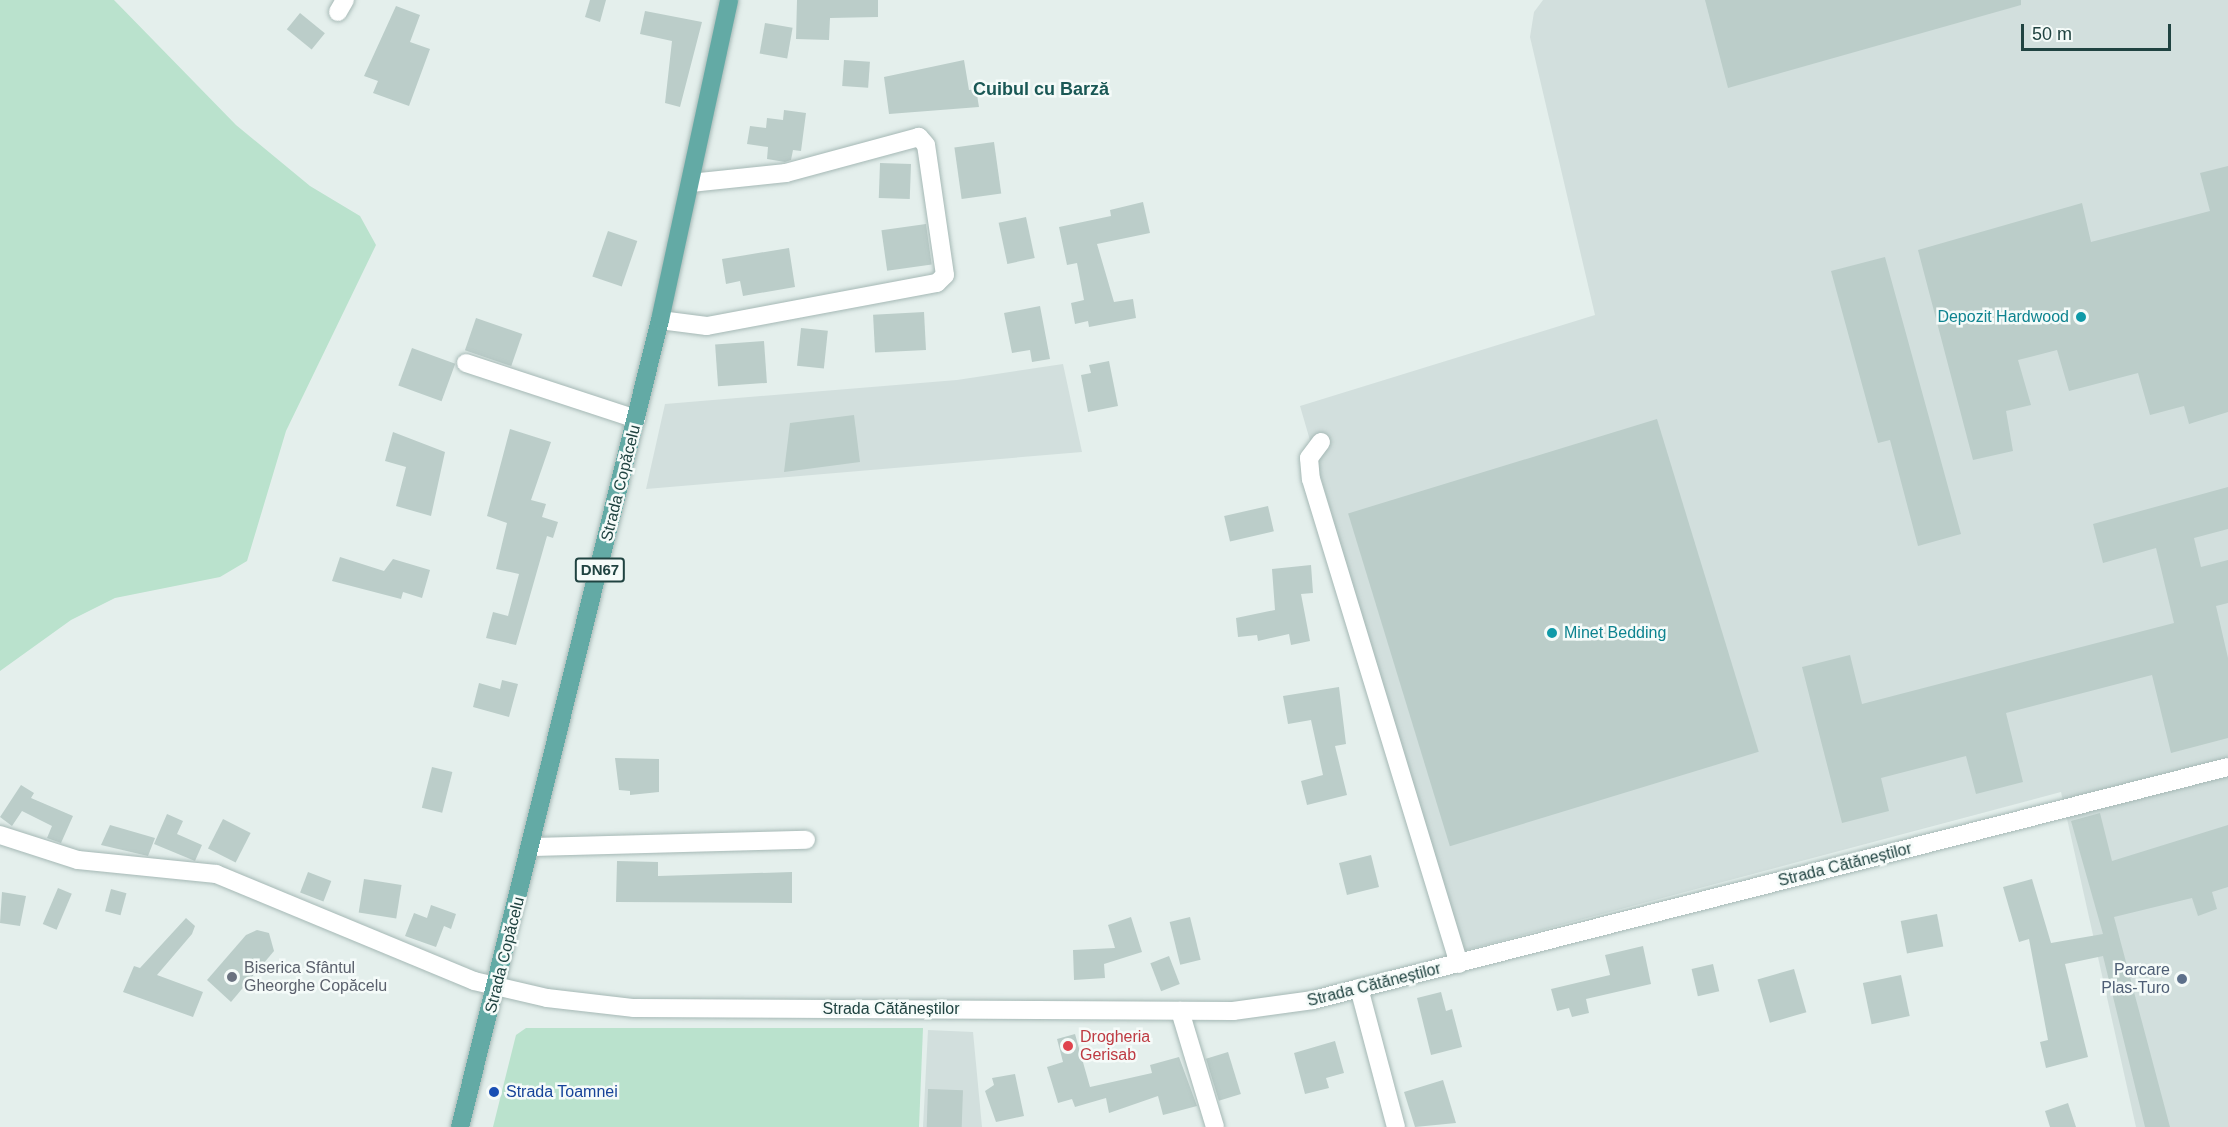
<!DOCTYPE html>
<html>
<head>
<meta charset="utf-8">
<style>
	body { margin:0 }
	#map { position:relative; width:2228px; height:1127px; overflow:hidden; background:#e4efec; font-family:Helvetica,sans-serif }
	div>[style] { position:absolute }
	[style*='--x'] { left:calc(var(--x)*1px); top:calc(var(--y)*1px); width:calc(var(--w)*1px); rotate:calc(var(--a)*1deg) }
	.built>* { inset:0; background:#d2dfdd }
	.green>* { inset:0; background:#bae2cd }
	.building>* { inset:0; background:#bbcdc9; transform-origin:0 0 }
	.roads { filter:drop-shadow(0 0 2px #a5b8b5) drop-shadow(0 0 2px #a5b8b5) }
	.minor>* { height:18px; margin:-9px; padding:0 9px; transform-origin:9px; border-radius:9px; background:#fff }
	.major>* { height:18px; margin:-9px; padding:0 9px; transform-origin:9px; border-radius:9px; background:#63aaa5 }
	.dots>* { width:16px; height:16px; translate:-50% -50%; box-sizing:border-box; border:3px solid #f5fbf9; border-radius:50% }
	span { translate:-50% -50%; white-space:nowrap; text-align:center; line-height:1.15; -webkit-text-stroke:5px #f5fbf9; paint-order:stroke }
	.shield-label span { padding:2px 4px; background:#f5fbf9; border:2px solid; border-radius:4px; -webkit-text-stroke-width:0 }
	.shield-label { font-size:15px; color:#204341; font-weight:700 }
	.culture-label { font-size:16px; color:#0d838f }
	.right { translate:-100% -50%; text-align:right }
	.left { translate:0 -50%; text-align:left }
	.street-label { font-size:16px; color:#204341 }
	.worship-label { font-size:16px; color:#5b616d }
	.service-label { font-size:16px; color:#4e5e75 }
	.health-label { font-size:16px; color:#be3a42 }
	.transit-label { font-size:16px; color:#164399 }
	.neighbourhood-label { font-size:18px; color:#1a5855; font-weight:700 }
	.scale { position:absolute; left:2021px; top:24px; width:150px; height:27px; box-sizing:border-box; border:3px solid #204341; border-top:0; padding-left:8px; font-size:18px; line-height:21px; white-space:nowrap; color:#204341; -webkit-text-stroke:4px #f5fbf9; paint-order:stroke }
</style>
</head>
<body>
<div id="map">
	<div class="built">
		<i style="clip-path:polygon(1543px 0,2228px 0,2228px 1127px,2136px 1127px,2061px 792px,1459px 952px,1300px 406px,1595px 315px,1530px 37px,1534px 12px)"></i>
		<i style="clip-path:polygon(1063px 364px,1082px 452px,646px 489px,665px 404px,957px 380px)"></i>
		<i style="clip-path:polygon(928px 1030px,973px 1032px,982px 1127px,923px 1127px)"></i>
	</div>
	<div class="green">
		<i style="clip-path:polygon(0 0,114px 0,236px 125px,310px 186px,360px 216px,376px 245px,286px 431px,247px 561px,220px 577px,115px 598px,71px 620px,0 671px)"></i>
		<i style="clip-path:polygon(526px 1028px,923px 1028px,919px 1127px,493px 1127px,516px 1035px)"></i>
	</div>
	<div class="building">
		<i style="clip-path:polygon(590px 0,606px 0,600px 22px,585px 17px)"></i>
		<i style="clip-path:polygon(797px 0,878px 0,878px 17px,830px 18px,829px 40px,796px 39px)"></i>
		<i style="clip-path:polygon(1705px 0,2021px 0,2021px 5px,1728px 88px)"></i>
		<i style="clip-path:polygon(396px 6px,420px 15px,410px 42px,430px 49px,409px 106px,373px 93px,378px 81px,364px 76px)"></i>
		<i style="clip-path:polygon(645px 11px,702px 22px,680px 107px,665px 103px,672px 41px,640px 34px)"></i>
		<i style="left:300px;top:13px;width:32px;height:21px;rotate:39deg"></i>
		<i style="left:765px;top:23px;width:28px;height:31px;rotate:10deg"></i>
		<i style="left:844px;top:60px;width:26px;height:26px;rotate:4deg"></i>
		<i style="clip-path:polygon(964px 60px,969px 90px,976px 89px,979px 107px,889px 114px,884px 77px)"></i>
		<i style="clip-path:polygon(784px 110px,806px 113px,801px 151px,793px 150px,791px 160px,785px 162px,767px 159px,768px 147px,747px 144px,750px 126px,766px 128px,767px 118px,783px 120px)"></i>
		<i style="left:994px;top:142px;width:52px;height:40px;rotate:82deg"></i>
		<i style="left:880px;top:163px;width:31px;height:35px;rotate:2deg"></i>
		<i style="clip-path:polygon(2228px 166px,2228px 412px,2189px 424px,2184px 406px,2150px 415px,2138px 373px,2069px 391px,2057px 350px,2018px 360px,2031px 405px,2006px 411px,2013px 451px,1973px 460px,1918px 250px,2082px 203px,2091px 242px,2210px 211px,2200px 173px)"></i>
		<i style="clip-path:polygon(1143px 202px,1150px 233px,1097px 244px,1114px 302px,1133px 299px,1136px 318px,1089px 327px,1088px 321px,1075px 324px,1071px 303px,1084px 300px,1077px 263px,1067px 265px,1059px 227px,1111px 216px,1110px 210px)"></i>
		<i style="left:1026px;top:217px;width:42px;height:28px;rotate:78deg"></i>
		<i style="left:926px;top:224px;width:41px;height:45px;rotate:82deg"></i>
		<i style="left:608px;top:231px;width:31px;height:48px;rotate:19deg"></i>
		<i style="clip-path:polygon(789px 248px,795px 287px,743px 296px,740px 281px,726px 284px,722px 259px)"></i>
		<i style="clip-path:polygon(1885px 257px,1961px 534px,1918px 546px,1890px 440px,1878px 443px,1831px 271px)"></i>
		<i style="clip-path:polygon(1040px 306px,1050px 359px,1032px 362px,1030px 350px,1012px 353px,1004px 313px)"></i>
		<i style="left:924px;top:312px;width:38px;height:51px;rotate:87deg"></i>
		<i style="left:476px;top:318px;width:49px;height:34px;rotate:19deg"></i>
		<i style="left:801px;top:328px;width:27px;height:38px;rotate:6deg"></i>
		<i style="left:764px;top:341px;width:42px;height:49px;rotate:86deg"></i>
		<i style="left:412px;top:348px;width:46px;height:40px;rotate:20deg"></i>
		<i style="clip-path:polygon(1109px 361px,1118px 406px,1088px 412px,1081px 375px,1091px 373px,1089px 365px)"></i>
		<i style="clip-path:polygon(854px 415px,860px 462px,784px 472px,790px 423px)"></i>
		<i style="left:1657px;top:419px;width:348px;height:323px;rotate:73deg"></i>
		<i style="clip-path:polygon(510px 429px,551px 442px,531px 500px,546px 504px,542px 517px,558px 522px,553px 538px,547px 536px,516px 645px,486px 638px,493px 612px,508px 616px,519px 574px,496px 569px,507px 523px,487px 516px)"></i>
		<i style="clip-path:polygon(393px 432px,445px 452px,431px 516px,396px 506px,406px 467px,385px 461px)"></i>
		<i style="clip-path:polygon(2228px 487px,2228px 529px,2194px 538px,2201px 567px,2228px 560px,2228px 603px,2216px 606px,2228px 658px,2228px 738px,2171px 753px,2152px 675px,2006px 713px,2023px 782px,1976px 794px,1966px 756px,1881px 778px,1889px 811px,1842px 823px,1802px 667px,1850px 655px,1862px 704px,2174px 623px,2156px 548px,2103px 563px,2093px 524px)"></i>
		<i style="left:1268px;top:506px;width:26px;height:45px;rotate:77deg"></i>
		<i style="clip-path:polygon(340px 557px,384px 571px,393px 559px,430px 570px,422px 598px,403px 592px,401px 599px,332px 581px)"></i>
		<i style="clip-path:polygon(1311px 565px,1313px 593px,1301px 594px,1310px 641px,1291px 645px,1289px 634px,1258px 641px,1257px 635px,1238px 637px,1236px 618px,1275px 610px,1272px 569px)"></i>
		<i style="clip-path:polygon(502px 680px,518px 684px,509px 717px,473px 707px,479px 683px,500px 689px)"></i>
		<i style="clip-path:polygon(1339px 687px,1346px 744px,1335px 746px,1347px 795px,1307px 805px,1301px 781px,1323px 775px,1311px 720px,1288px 724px,1283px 696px)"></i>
		<i style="clip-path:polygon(615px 758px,659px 759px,659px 792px,630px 795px,630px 791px,619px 790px)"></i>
		<i style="left:432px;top:767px;width:21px;height:42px;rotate:14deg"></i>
		<i style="clip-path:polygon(21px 785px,34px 793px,31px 798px,73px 816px,61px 843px,47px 838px,52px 826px,22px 811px,12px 826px,0 817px)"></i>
		<i style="clip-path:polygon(2100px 813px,2112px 861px,2228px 825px,2228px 887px,2212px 892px,2217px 909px,2198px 916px,2192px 898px,2114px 917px,2170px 1127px,2145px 1127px,2103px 956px,2065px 964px,2088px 1057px,2046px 1068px,2040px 1042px,2048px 1040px,2029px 939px,2019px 942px,2003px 887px,2032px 879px,2051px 943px,2103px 934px,2071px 821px)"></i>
		<i style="clip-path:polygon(167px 814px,183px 821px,177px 834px,202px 845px,195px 861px,154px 844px)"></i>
		<i style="left:223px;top:819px;width:31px;height:33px;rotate:27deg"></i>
		<i style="clip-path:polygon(110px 825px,155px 838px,148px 856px,101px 845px)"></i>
		<i style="left:1371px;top:855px;width:33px;height:33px;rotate:76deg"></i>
		<i style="clip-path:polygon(617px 861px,658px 862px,658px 876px,792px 872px,792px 903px,616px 902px)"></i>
		<i style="left:308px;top:872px;width:25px;height:22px;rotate:21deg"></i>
		<i style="left:364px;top:879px;width:38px;height:34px;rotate:9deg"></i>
		<i style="left:58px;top:888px;width:15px;height:39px;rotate:23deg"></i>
		<i style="left:111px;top:889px;width:16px;height:23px;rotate:15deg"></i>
		<i style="clip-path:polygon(2px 892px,26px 896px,20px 926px,0 923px)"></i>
		<i style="clip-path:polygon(431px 905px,456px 914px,451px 929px,444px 926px,436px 947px,405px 936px,414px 913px,427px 918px)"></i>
		<i style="left:1937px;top:914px;width:33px;height:37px;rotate:79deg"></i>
		<i style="clip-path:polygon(1131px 917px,1142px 952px,1104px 964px,1105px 978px,1074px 980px,1073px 950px,1115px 948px,1108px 925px)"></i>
		<i style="left:1190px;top:917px;width:44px;height:21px;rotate:76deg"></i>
		<i style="clip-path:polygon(186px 918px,195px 926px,192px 934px,157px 975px,203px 992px,193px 1017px,123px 992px,134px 966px,140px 968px)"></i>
		<i style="clip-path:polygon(257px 930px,269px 933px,274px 951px,231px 1002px,207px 980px,246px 935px)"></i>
		<i style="clip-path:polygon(1643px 946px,1651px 984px,1586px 999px,1589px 1013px,1572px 1017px,1569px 1008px,1557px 1011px,1551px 989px,1610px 975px,1605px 955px)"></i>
		<i style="left:1169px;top:956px;width:30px;height:20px;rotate:69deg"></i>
		<i style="left:1713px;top:964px;width:28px;height:22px;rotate:77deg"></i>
		<i style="left:1794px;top:969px;width:45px;height:38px;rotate:74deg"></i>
		<i style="left:1901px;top:975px;width:42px;height:39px;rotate:78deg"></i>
		<i style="clip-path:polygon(1441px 992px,1446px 1011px,1452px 1009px,1462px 1047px,1431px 1055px,1417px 998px)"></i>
		<i style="clip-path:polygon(1075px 1034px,1090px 1087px,1152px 1073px,1150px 1065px,1179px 1057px,1197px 1106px,1163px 1115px,1158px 1096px,1109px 1113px,1106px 1098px,1075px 1107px,1072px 1099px,1058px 1103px,1047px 1067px,1063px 1062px,1057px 1039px)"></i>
		<i style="clip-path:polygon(1335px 1041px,1344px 1073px,1326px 1078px,1329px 1088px,1305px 1094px,1294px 1053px)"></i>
		<i style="left:1228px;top:1052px;width:44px;height:23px;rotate:73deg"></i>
		<i style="clip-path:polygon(1015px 1074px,1024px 1116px,996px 1122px,985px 1091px,994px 1085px,992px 1078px)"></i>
		<i style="clip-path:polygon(1443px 1080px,1456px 1123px,1415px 1127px,1404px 1092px)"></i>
		<i style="left:928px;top:1089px;width:35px;height:38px;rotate:2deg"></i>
		<i style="clip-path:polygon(2068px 1103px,2076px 1127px,2050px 1127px,2045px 1111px)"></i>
	</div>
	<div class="roads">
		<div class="minor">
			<i style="--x:338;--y:12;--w:14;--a:-60"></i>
			<i style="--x:660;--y:320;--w:47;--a:7.3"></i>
			<i style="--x:707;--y:326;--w:234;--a:-10.6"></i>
			<i style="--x:937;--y:283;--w:11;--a:-45"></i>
			<i style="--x:945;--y:275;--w:131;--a:-98.3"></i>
			<i style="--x:926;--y:145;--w:11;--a:-131"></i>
			<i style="--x:919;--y:137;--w:138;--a:164.9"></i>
			<i style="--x:786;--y:173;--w:96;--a:174"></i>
			<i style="--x:466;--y:363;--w:179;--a:18.2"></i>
			<i style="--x:1321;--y:442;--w:20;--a:127"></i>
			<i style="--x:1309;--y:458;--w:21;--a:85"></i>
			<i style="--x:1311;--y:479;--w:507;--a:73.03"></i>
			<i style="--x:0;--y:835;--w:82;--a:17.8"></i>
			<i style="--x:78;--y:860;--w:139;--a:5.8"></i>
			<i style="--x:216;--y:874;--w:279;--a:22.5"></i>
			<i style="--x:474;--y:981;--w:75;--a:13.1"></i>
			<i style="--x:547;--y:998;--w:88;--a:6.6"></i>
			<i style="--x:634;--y:1008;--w:599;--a:0.29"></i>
			<i style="--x:1233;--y:1011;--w:81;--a:-7.8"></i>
			<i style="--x:1313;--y:1000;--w:944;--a:-14.29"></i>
			<i style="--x:533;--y:847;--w:273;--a:-1.5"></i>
			<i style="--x:1359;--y:988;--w:144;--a:75.1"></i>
			<i style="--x:1180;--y:1011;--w:121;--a:73.2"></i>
		</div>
		<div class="major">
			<i style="--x:460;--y:1127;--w:831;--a:-76.08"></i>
			<i style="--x:660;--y:320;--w:327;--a:-77.8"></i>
		</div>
	</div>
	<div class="dots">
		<i style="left:2081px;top:317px;background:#0f9aa8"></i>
		<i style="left:1552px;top:633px;background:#0f9aa8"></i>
		<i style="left:232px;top:977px;background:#6b7280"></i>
		<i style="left:2182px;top:979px;background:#5c6f8a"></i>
		<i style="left:1068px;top:1046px;background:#e0444e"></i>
		<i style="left:494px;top:1092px;background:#1a4fb4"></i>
	</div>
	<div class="shield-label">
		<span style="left:600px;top:570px">DN67</span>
	</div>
	<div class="culture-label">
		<span class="right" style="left:2069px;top:317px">Depozit Hardwood</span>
		<span class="left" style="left:1564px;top:633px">Minet Bedding</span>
	</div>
	<div class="street-label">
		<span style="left:621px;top:483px;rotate:-76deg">Strada Copăcelu</span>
		<span style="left:1845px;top:865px;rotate:-14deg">Strada Cătăneștilor</span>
		<span style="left:505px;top:955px;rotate:-76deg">Strada Copăcelu</span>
		<span style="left:1374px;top:985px;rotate:-14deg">Strada Cătăneștilor</span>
		<span style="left:891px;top:1009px">Strada Cătăneștilor</span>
	</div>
	<div class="worship-label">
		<span class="left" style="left:244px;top:977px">Biserica Sfântul<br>Gheorghe Copăcelu</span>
	</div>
	<div class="service-label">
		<span class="right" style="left:2170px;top:979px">Parcare<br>Plas-Turo</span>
	</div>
	<div class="health-label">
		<span class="left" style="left:1080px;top:1046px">Drogheria<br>Gerisab</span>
	</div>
	<div class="transit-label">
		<span class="left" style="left:506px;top:1092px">Strada Toamnei</span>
	</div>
	<div class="neighbourhood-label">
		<span style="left:1041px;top:89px">Cuibul cu Barză</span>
	</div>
	<div class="scale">50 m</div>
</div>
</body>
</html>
